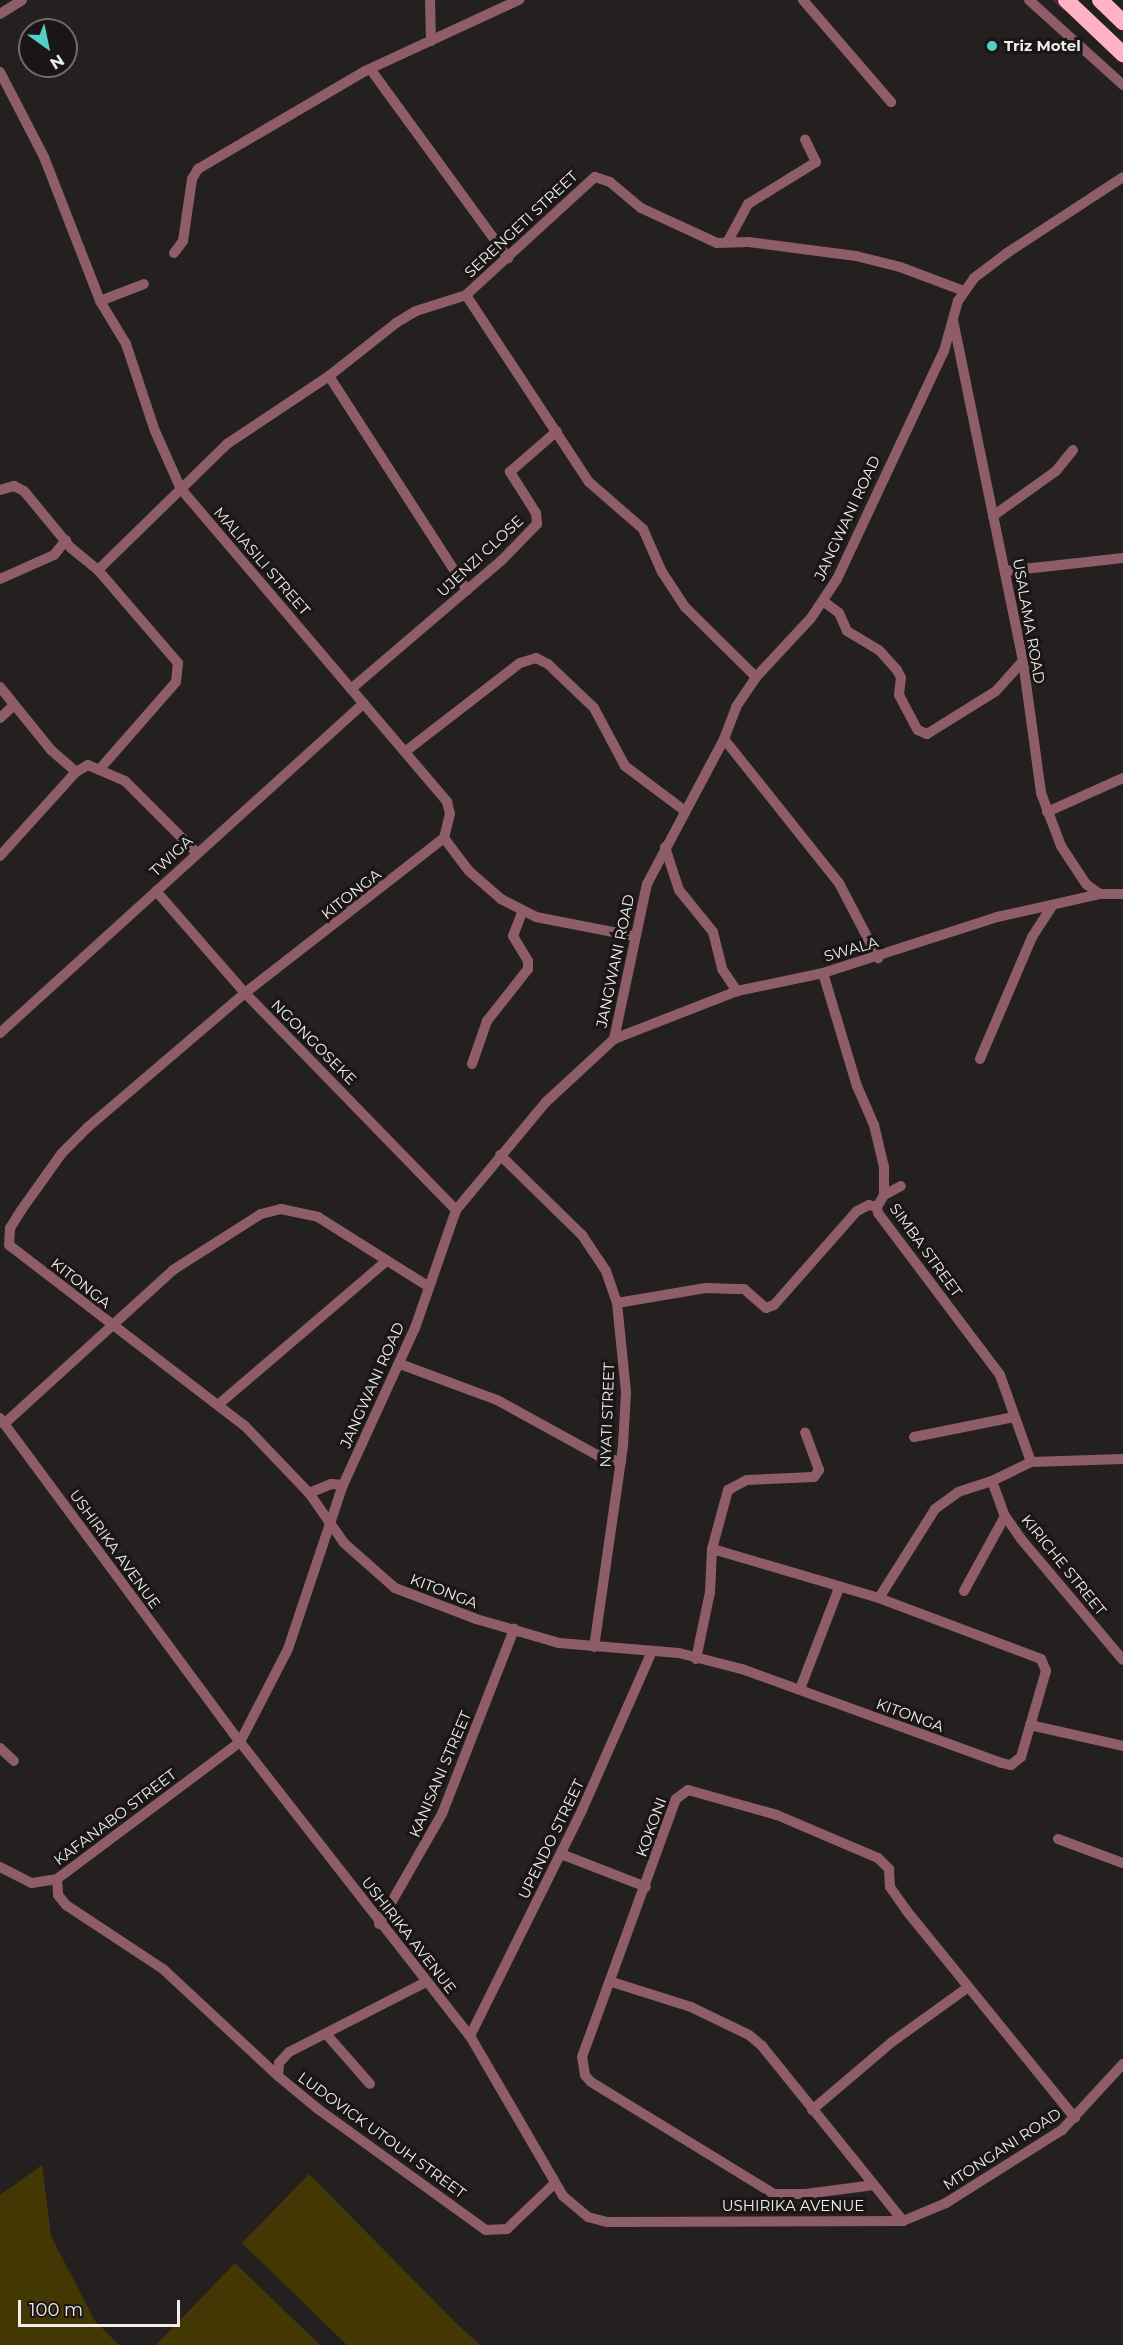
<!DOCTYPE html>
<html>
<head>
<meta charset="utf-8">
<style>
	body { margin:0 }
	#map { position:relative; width:1123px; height:2345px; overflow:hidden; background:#24201f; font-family:Montserrat,sans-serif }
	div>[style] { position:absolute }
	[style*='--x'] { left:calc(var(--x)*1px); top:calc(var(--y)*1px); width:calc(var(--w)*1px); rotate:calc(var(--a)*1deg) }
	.green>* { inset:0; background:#433803 }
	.stream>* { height:3px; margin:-1.5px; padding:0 1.5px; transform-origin:1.5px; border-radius:1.5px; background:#50234a }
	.minor>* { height:10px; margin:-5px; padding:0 5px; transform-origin:5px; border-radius:5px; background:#8e5d69 }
	.trunk>* { height:16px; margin:-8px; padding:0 8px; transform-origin:8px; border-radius:8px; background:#feb2c4 }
	.dots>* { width:16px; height:16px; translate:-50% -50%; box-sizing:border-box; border:3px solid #1a1615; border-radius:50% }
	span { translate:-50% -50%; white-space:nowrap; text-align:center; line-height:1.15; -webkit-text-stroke:6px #1a1615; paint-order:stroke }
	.poi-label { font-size:15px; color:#f0edec; font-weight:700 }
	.left { translate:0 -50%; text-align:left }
	.street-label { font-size:15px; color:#f0edec }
	.north { position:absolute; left:18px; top:18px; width:60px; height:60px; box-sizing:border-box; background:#1a1615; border:2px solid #706c6b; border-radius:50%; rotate:147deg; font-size:16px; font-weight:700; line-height:24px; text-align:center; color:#f0edec }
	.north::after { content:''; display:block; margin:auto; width:21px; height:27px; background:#55cec5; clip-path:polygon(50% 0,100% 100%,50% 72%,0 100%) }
	.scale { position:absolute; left:18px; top:2300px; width:162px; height:27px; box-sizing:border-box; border:3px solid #f0edec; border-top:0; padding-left:8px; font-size:18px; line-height:21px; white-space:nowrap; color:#f0edec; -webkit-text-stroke:4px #1a1615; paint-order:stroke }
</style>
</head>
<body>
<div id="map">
	<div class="green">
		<i style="clip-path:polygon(42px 2165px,51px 2236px,95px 2321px,119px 2345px,0 2345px,0 2195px)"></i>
		<i style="clip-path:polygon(309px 2174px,457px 2324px,480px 2345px,347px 2345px,242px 2243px)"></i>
		<i style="clip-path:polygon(235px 2263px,320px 2345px,156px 2345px)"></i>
	</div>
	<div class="stream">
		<i style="--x:1054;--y:0;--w:12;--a:42"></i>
	</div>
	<div class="minor">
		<i style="--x:430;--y:0;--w:41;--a:88.6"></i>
		<i style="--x:803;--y:0;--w:135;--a:49.2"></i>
		<i style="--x:1029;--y:0;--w:127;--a:42.1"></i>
		<i style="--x:0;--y:14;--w:26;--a:-32"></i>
		<i style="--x:371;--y:70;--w:233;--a:53.9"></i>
		<i style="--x:0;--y:72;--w:96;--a:62.6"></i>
		<i style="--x:44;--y:157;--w:155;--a:68.7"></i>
		<i style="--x:100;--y:301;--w:50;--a:58.8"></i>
		<i style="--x:126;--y:344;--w:92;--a:71.6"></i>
		<i style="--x:155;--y:431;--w:64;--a:65.9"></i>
		<i style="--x:181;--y:489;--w:411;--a:49.6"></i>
		<i style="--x:447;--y:802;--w:12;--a:76"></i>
		<i style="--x:450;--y:814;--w:25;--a:104"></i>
		<i style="--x:444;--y:838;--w:41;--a:52.9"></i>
		<i style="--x:469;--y:871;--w:43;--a:41.2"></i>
		<i style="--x:501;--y:899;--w:39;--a:27"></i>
		<i style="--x:536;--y:917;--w:100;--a:11"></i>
		<i style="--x:728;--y:241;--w:42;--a:-61.6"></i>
		<i style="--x:748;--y:204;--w:80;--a:-31.7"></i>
		<i style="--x:816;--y:162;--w:25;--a:-116"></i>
		<i style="--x:174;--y:253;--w:15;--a:-53"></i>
		<i style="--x:183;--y:241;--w:63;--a:-81.7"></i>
		<i style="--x:192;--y:179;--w:12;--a:-59"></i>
		<i style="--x:198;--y:169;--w:194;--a:-30.4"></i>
		<i style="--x:365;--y:71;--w:170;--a:-24.8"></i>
		<i style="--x:466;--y:295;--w:224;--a:56.7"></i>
		<i style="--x:589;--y:482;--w:72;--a:41"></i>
		<i style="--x:643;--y:529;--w:47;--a:66.2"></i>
		<i style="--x:662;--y:572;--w:42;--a:56.7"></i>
		<i style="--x:685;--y:607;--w:100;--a:44.6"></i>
		<i style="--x:100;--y:301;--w:47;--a:-21.1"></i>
		<i style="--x:953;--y:320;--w:348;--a:78.4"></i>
		<i style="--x:1023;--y:661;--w:133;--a:82.2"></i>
		<i style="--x:1041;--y:793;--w:57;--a:69.3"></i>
		<i style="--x:1061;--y:846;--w:45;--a:56.7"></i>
		<i style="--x:1086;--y:884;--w:17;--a:36"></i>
		<i style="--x:1100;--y:894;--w:23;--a:0"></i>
		<i style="--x:329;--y:376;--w:255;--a:57.2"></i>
		<i style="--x:0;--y:490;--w:15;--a:-16"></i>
		<i style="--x:14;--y:486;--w:11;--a:27"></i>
		<i style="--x:24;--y:491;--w:74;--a:50.5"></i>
		<i style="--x:71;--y:548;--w:35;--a:39"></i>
		<i style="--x:98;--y:570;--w:123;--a:49.3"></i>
		<i style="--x:178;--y:663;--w:19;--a:96"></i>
		<i style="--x:176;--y:682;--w:117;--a:131.2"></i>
		<i style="--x:993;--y:516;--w:77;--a:-35.5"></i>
		<i style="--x:1056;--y:471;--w:27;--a:-51"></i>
		<i style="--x:98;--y:570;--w:180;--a:-44.3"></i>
		<i style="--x:227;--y:444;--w:123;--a:-33.7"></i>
		<i style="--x:329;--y:376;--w:85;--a:-38.3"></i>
		<i style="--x:396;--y:323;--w:23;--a:-31"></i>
		<i style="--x:416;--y:311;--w:52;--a:-17.7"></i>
		<i style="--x:466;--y:295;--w:175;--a:-42.5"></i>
		<i style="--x:595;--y:177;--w:16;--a:18"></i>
		<i style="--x:610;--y:182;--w:40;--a:40"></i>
		<i style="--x:641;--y:208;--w:84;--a:24.7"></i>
		<i style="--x:717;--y:243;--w:31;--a:-2"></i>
		<i style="--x:748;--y:242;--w:109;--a:7.4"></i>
		<i style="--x:856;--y:256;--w:45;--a:14"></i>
		<i style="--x:900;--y:267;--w:68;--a:20.6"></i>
		<i style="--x:1006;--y:571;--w:118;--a:-6.3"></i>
		<i style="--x:0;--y:579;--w:59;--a:-24"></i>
		<i style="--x:54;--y:555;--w:19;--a:-51"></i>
		<i style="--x:823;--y:601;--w:20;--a:37"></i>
		<i style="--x:839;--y:613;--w:20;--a:66"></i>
		<i style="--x:847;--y:631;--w:37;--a:31"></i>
		<i style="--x:879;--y:650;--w:27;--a:48"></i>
		<i style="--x:897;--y:670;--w:9;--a:63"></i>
		<i style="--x:901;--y:678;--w:17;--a:97"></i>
		<i style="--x:899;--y:695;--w:40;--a:62"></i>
		<i style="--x:918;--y:730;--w:10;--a:24"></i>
		<i style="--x:927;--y:734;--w:81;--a:-31.9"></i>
		<i style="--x:996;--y:691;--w:40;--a:-48"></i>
		<i style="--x:0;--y:687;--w:81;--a:51"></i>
		<i style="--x:51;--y:750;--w:33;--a:41"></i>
		<i style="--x:351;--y:689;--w:197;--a:-40.5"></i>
		<i style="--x:501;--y:561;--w:52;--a:-45.8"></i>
		<i style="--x:537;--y:524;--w:11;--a:-95"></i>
		<i style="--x:536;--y:513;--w:49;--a:-122.4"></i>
		<i style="--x:510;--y:472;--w:62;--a:-41.1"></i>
		<i style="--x:0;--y:718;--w:19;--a:-43"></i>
		<i style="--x:724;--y:739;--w:184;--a:51.4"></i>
		<i style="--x:839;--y:883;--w:85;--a:62.5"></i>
		<i style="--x:406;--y:751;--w:144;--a:-37.7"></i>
		<i style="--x:520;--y:663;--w:17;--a:-17"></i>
		<i style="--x:536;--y:658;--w:13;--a:27"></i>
		<i style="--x:548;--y:664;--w:64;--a:43.7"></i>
		<i style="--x:594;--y:708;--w:66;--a:61.9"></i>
		<i style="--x:625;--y:766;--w:75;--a:36.9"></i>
		<i style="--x:1047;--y:812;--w:83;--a:-24.1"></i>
		<i style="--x:444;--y:838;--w:252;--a:142.1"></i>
		<i style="--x:245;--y:993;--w:206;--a:139.5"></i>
		<i style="--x:88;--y:1127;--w:37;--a:135"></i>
		<i style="--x:62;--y:1153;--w:69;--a:125.5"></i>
		<i style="--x:22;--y:1209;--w:22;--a:122"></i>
		<i style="--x:10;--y:1228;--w:17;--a:93"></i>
		<i style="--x:9;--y:1245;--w:296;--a:37.5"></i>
		<i style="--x:244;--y:1425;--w:94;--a:46.3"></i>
		<i style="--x:309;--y:1493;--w:61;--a:55"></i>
		<i style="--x:344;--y:1543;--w:68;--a:41.4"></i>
		<i style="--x:395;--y:1588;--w:87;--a:20.9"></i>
		<i style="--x:476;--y:1619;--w:86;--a:16.1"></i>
		<i style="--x:559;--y:1643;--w:120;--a:4.8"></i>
		<i style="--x:679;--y:1653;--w:65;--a:14.3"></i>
		<i style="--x:742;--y:1669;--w:276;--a:19.9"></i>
		<i style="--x:1002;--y:1763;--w:9;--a:13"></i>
		<i style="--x:1011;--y:1765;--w:13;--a:-39"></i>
		<i style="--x:1021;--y:1757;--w:90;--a:-73.8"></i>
		<i style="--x:1046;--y:1671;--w:13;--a:-113"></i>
		<i style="--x:1041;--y:1659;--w:173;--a:-159.4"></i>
		<i style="--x:879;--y:1598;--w:174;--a:-163.6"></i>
		<i style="--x:665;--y:847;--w:45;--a:72"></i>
		<i style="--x:679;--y:890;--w:54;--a:51"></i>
		<i style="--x:713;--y:932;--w:38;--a:76"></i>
		<i style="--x:722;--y:969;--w:27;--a:56"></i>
		<i style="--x:0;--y:856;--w:113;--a:-47.9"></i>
		<i style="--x:76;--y:772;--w:14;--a:-30"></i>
		<i style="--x:88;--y:765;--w:40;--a:23.4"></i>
		<i style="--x:125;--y:781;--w:102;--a:45"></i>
		<i style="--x:156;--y:891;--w:135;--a:48.9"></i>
		<i style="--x:245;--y:993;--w:303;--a:45.8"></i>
		<i style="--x:823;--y:973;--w:118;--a:73.3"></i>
		<i style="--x:857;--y:1086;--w:43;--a:66.4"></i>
		<i style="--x:874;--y:1125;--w:43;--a:76.6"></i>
		<i style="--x:884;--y:1167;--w:28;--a:90"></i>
		<i style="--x:884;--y:1195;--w:14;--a:120"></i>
		<i style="--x:877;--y:1207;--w:6;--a:81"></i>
		<i style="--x:878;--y:1213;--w:203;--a:53"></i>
		<i style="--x:1000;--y:1375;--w:92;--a:70.4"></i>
		<i style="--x:0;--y:1033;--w:491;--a:-42.2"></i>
		<i style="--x:614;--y:1039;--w:132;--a:-21.3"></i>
		<i style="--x:737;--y:991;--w:88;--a:-11.8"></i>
		<i style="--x:823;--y:973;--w:183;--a:-17.8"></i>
		<i style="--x:997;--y:917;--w:106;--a:-12.6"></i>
		<i style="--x:980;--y:1059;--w:133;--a:-66.9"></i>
		<i style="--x:1032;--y:937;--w:37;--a:-57"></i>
		<i style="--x:472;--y:1064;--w:46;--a:-70.8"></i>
		<i style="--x:487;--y:1021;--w:66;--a:-51.7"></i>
		<i style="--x:528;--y:969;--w:8;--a:-90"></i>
		<i style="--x:528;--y:961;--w:29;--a:-121"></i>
		<i style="--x:513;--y:936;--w:26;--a:-69"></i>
		<i style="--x:500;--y:1155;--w:115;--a:44.3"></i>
		<i style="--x:582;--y:1235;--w:43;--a:56.3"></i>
		<i style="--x:606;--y:1271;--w:34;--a:71"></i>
		<i style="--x:617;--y:1303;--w:89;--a:84.2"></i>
		<i style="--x:626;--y:1392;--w:54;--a:93.2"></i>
		<i style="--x:623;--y:1446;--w:203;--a:98.2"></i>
		<i style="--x:884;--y:1195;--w:19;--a:-28"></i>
		<i style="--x:617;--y:1303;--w:90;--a:-9.6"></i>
		<i style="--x:706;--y:1288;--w:29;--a:2"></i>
		<i style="--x:735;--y:1289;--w:9;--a:0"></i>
		<i style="--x:744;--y:1289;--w:29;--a:41"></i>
		<i style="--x:766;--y:1308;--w:9;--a:-21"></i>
		<i style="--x:774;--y:1305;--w:125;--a:-48.6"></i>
		<i style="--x:857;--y:1211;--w:13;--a:-27"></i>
		<i style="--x:869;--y:1205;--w:8;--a:14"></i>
		<i style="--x:400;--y:1364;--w:103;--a:20.4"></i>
		<i style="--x:497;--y:1400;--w:116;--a:28.8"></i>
		<i style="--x:599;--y:1456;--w:23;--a:15"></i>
		<i style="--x:219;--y:1404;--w:218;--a:-40.5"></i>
		<i style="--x:0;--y:1418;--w:403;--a:53.5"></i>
		<i style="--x:240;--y:1742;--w:373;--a:52"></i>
		<i style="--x:470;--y:2036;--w:185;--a:59.8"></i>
		<i style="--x:563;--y:2196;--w:33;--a:40"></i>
		<i style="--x:588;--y:2217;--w:20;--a:15"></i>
		<i style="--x:607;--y:2222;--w:296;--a:-0.2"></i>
		<i style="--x:903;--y:2221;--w:47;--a:-22.7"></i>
		<i style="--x:946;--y:2203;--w:137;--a:-32.2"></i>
		<i style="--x:1062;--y:2130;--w:90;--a:-47.3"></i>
		<i style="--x:4;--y:1424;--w:229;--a:-42.3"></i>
		<i style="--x:173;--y:1270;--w:104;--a:-32.5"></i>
		<i style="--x:261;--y:1214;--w:21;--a:-14"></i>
		<i style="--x:281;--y:1209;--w:38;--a:12"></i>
		<i style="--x:318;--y:1217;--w:131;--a:32.2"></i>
		<i style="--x:914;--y:1437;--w:102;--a:-11.3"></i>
		<i style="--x:992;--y:1481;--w:37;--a:70"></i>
		<i style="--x:1005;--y:1516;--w:28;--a:55"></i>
		<i style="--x:1021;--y:1539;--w:158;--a:49.9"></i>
		<i style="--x:309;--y:1493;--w:24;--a:-22"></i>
		<i style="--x:331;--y:1484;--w:12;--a:5"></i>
		<i style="--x:964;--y:1591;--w:85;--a:-61.3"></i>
		<i style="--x:879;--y:1598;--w:105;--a:-57.8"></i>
		<i style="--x:935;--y:1509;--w:29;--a:-36"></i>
		<i style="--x:958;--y:1492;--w:36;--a:-18"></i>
		<i style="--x:992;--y:1481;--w:43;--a:-26"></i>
		<i style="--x:1031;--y:1462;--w:92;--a:-1.9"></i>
		<i style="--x:696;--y:1659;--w:68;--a:-78.2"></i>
		<i style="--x:710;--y:1592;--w:43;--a:-87.3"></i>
		<i style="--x:712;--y:1549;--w:61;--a:-74.8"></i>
		<i style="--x:728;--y:1490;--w:21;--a:-28"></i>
		<i style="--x:747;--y:1480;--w:67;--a:-2.6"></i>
		<i style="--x:814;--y:1477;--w:9;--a:-54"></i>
		<i style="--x:819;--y:1470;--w:40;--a:-110.2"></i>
		<i style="--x:800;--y:1689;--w:108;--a:-68.9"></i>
		<i style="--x:1030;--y:1725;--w:95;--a:12.7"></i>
		<i style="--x:0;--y:1748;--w:19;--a:43"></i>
		<i style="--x:1058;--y:1839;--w:69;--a:20.3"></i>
		<i style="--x:561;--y:1854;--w:91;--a:21.2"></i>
		<i style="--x:0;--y:1867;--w:36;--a:27"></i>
		<i style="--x:32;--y:1883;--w:25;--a:-9"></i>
		<i style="--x:57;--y:1879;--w:229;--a:-36.8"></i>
		<i style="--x:240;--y:1742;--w:105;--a:-62.7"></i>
		<i style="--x:288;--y:1649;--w:173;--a:-71.5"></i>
		<i style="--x:343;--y:1485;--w:173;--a:-65.4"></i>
		<i style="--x:415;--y:1328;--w:125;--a:-70.8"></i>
		<i style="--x:456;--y:1210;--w:141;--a:-50.2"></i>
		<i style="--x:546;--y:1102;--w:93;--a:-42.8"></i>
		<i style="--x:614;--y:1039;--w:158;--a:-78"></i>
		<i style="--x:647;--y:884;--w:164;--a:-62"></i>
		<i style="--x:724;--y:739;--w:34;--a:-69"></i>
		<i style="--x:736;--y:707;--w:36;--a:-56"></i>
		<i style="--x:756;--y:677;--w:81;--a:-47"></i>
		<i style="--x:811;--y:618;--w:47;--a:-56.3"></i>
		<i style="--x:837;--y:579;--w:252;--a:-64.9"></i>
		<i style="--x:944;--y:351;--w:52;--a:-74.4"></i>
		<i style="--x:958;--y:301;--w:28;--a:-55"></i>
		<i style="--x:974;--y:278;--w:41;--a:-37.1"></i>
		<i style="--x:1007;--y:253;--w:139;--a:-33.2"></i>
		<i style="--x:57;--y:1879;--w:16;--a:86"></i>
		<i style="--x:58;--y:1895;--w:13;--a:51"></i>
		<i style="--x:66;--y:1905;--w:116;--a:33.4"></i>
		<i style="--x:163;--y:1969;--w:157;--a:42.9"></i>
		<i style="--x:379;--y:1924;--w:127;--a:-60.2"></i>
		<i style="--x:442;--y:1814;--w:199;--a:-68.7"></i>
		<i style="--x:426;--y:1982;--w:154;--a:152.9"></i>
		<i style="--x:289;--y:2052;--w:15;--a:132"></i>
		<i style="--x:279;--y:2063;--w:13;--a:94"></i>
		<i style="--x:278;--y:2076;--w:52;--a:39.5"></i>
		<i style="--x:318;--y:2109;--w:207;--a:35.8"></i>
		<i style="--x:486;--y:2230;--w:21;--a:-3"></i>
		<i style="--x:507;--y:2229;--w:66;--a:-43.8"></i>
		<i style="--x:612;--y:1982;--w:83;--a:17.6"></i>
		<i style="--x:691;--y:2007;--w:64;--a:25.8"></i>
		<i style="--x:749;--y:2035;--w:17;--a:40"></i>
		<i style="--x:762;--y:2046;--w:225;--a:51.1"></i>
		<i style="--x:327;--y:2035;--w:65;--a:48.7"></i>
		<i style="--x:470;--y:2036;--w:252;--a:-63.6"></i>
		<i style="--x:582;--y:1810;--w:174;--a:-66.2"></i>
		<i style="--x:812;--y:2110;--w:105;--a:-40.4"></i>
		<i style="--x:892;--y:2042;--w:92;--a:-35.8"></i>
		<i style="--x:874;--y:2185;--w:69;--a:172.5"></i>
		<i style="--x:806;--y:2194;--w:32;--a:180"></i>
		<i style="--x:774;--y:2194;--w:215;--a:-148.5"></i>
		<i style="--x:591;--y:2082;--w:9;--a:-131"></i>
		<i style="--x:585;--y:2075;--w:18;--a:-99"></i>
		<i style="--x:582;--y:2057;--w:275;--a:-70"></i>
		<i style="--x:676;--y:1799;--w:15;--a:-37"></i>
		<i style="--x:688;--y:1790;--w:92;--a:15.7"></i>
		<i style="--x:777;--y:1815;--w:110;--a:23.1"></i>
		<i style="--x:878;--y:1858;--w:16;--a:45"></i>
		<i style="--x:889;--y:1869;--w:18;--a:87"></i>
		<i style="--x:890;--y:1887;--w:28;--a:55"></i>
		<i style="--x:906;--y:1910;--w:268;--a:50.9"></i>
	</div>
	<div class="trunk">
		<i style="--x:1066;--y:0;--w:79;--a:43.5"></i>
		<i style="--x:1100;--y:0;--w:32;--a:44"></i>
	</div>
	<div class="dots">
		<i style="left:992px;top:46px;background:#55cec5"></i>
	</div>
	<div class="poi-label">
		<span class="left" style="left:1004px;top:46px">Triz Motel</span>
	</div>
	<div class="street-label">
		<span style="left:521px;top:224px;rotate:-43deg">SERENGETI STREET</span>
		<span style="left:847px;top:518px;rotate:-65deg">JANGWANI ROAD</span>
		<span style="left:480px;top:556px;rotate:-43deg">UJENZI CLOSE</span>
		<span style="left:262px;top:561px;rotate:49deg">MALIASILI STREET</span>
		<span style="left:1029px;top:621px;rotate:80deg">USALAMA ROAD</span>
		<span style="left:171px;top:856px;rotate:-43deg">TWIGA</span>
		<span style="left:351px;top:894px;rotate:-38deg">KITONGA</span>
		<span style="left:851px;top:949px;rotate:-16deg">SWALA</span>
		<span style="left:615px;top:961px;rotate:-78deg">JANGWANI ROAD</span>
		<span style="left:314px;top:1042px;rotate:45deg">NGONGOSEKE</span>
		<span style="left:926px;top:1250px;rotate:54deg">SIMBA STREET</span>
		<span style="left:81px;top:1283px;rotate:38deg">KITONGA</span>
		<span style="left:372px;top:1385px;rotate:-66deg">JANGWANI ROAD</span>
		<span style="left:607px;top:1415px;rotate:-88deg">NYATI STREET</span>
		<span style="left:115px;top:1549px;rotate:54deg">USHIRIKA AVENUE</span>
		<span style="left:1064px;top:1565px;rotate:51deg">KIRICHE STREET</span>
		<span style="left:444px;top:1591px;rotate:21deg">KITONGA</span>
		<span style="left:910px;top:1715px;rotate:20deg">KITONGA</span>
		<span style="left:440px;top:1774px;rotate:-67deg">KANISANI STREET</span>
		<span style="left:115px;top:1817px;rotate:-37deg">KAFANABO STREET</span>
		<span style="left:651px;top:1827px;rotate:-70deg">KOKONI</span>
		<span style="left:551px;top:1839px;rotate:-64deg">UPENDO STREET</span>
		<span style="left:409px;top:1935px;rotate:52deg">USHIRIKA AVENUE</span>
		<span style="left:382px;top:2135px;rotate:36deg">LUDOVICK UTOUH STREET</span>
		<span style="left:1002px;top:2149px;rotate:-33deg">MTONGANI ROAD</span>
		<span style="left:793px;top:2206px">USHIRIKA AVENUE</span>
	</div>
	<div class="north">N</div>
	<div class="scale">100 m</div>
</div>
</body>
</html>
